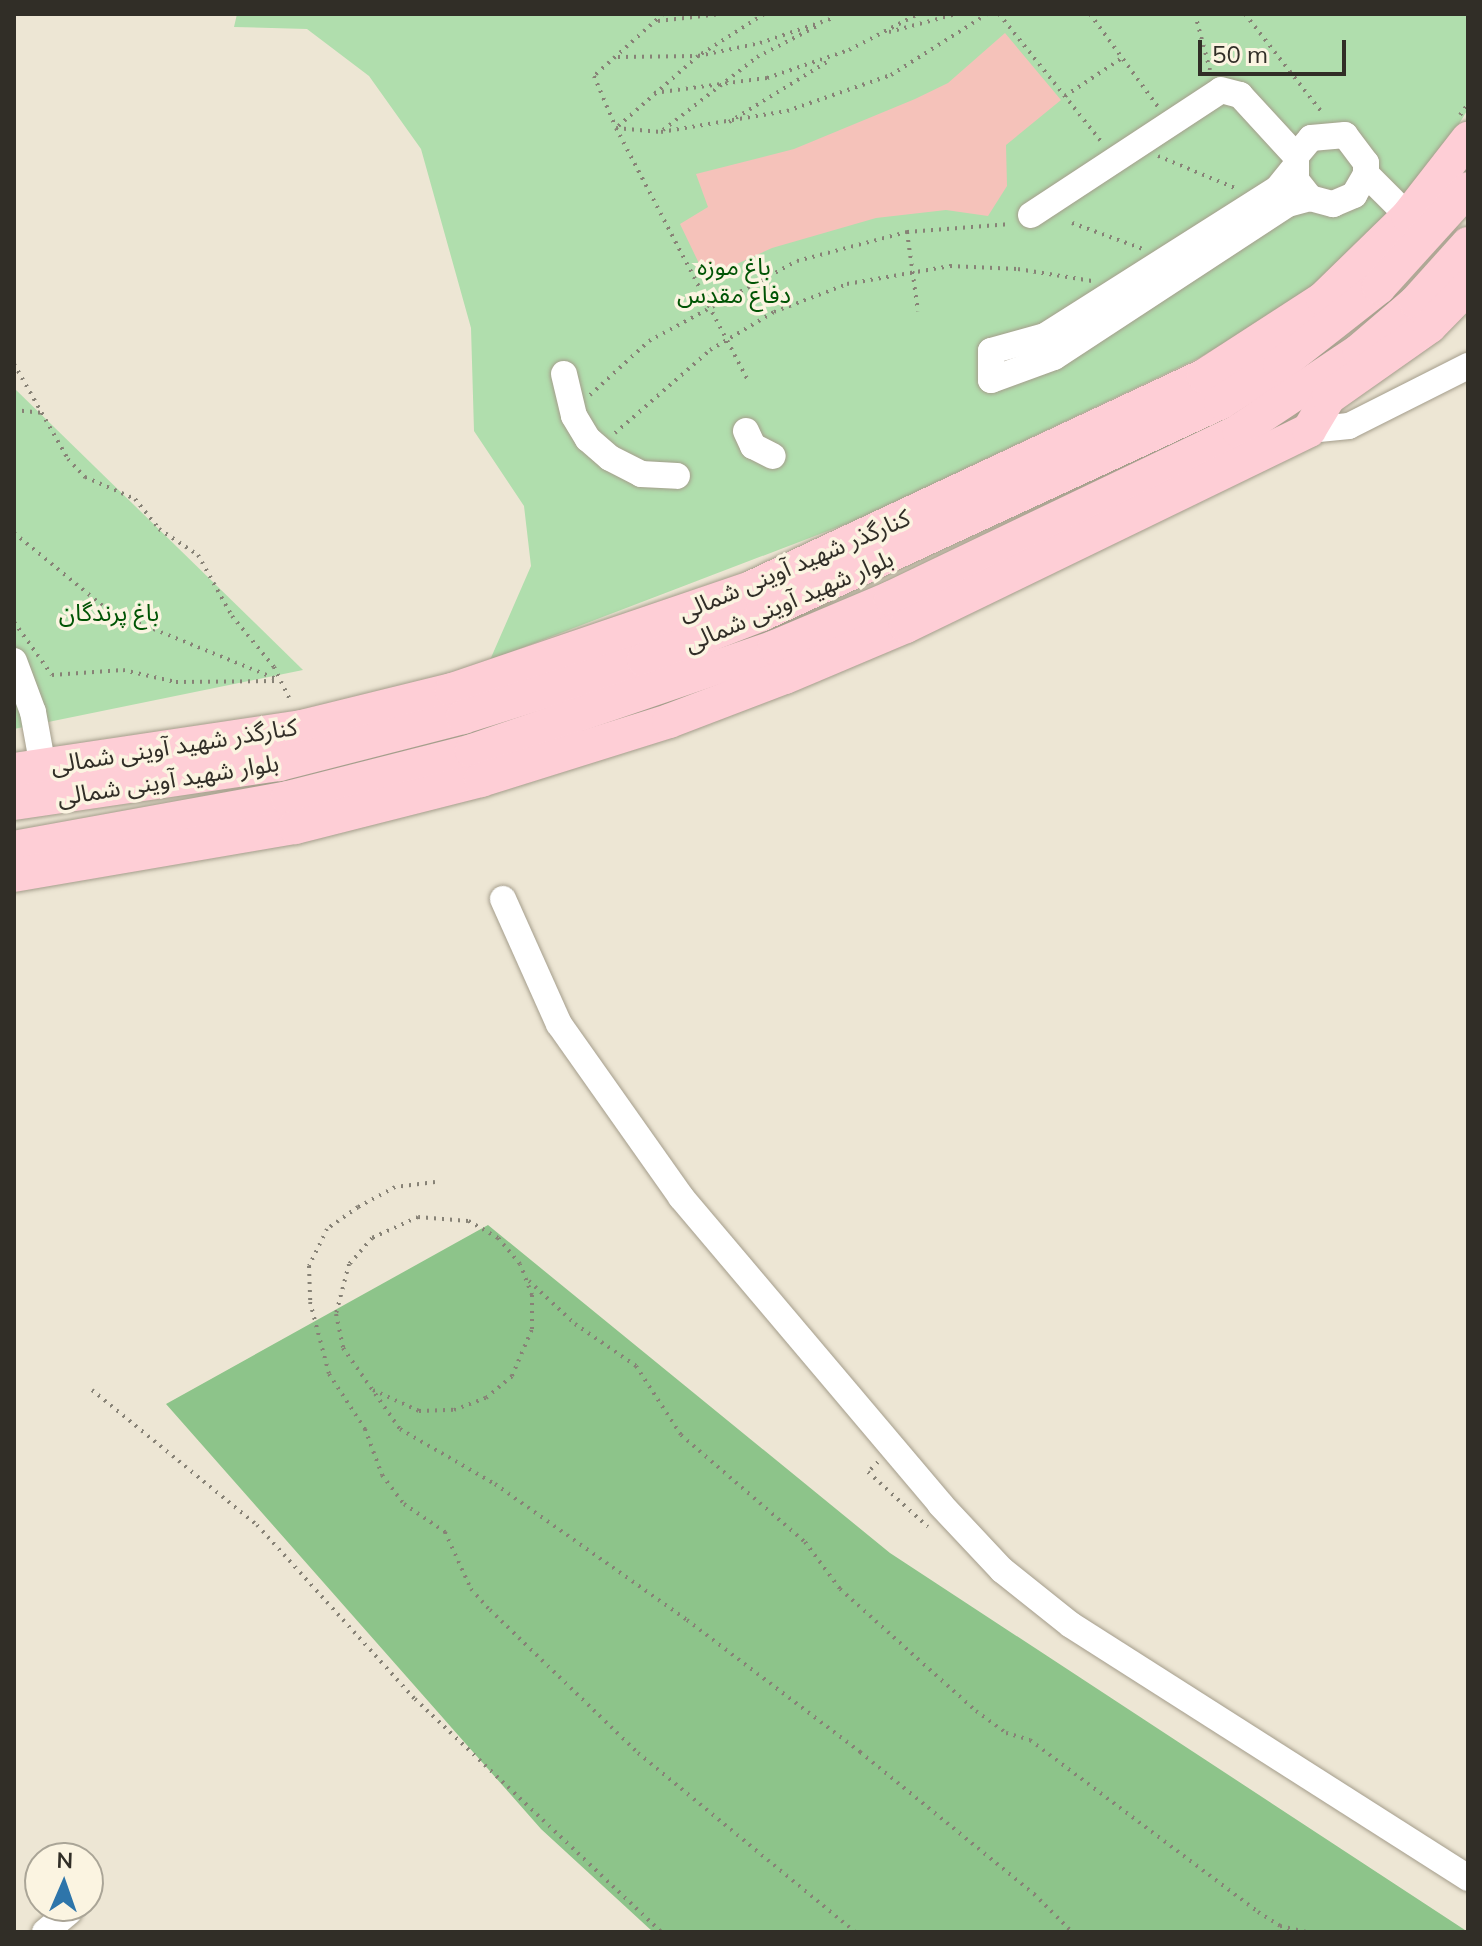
<!DOCTYPE html>
<html>
<head>
<meta charset="utf-8">
<style>
	body { margin:0 }
	#map { position:relative; width:1482px; height:1946px; overflow:hidden; background:#ede6d4; font-family:Mulish,"Noto Sans Arabic",sans-serif }
	div>[style] { position:absolute }
	[style*='--x'] { left:calc(var(--x)*1px); top:calc(var(--y)*1px); width:calc(var(--w)*1px); rotate:calc(var(--a)*1deg) }
	.green>* { inset:0; background:#b0dead }
	.forest>* { inset:0; background:#8dc48a }
	.building>* { inset:0; background:#f5c2ba }
	.path>* { height:4px; margin-top:-2px; transform-origin:0; background:repeating-linear-gradient(90deg,#878276 0 2px,transparent 0 8px) }
	.roads { filter:drop-shadow(0 0 2px #a49d8b) drop-shadow(0 0 2px #a49d8b) }
	.minor>* { height:26px; margin:-13px; padding:0 13px; transform-origin:13px; border-radius:13px; background:#fff }
	.major>* { height:34px; margin:-17px; padding:0 17px; transform-origin:17px; border-radius:17px; background:#feced6 }
	span { translate:-50% -50%; white-space:nowrap; text-align:center; line-height:1.15; -webkit-text-stroke:7px #fbf4e1; paint-order:stroke }
	.park-label { font-size:24px; color:#005404 }
	.street-label { font-size:24px; color:#312e27 }
	.frame { position:absolute; inset:0; border:16px solid #312e27; pointer-events:none }
	.north { position:absolute; left:24px; top:1842px; width:80px; height:80px; box-sizing:border-box; background:#fbf4e1; border:2px solid #aaa597; border-radius:50%; rotate:2deg; font-size:22px; font-weight:700; line-height:32px; text-align:center; color:#312e27 }
	.north::after { content:''; display:block; margin:auto; width:28px; height:36px; background:#2e75aa; clip-path:polygon(50% 0,100% 100%,50% 72%,0 100%) }
	.scale { position:absolute; left:1198px; top:40px; width:148px; height:36px; box-sizing:border-box; border:4px solid #312e27; border-top:0; padding-left:10px; font-size:24px; line-height:28px; white-space:nowrap; color:#312e27; -webkit-text-stroke:6px #fbf4e1; paint-order:stroke }
</style>
</head>
<body>
<div id="map">
	<div class="green">
		<i style="clip-path:polygon(237px 14px,1468px 14px,1468px 109px,1438px 159px,1369px 236px,1294px 302px,1199px 358px,854px 521px,490px 660px,531px 566px,524px 506px,474px 431px,471px 328px,421px 149px,369px 76px,307px 29px,234px 27px)"></i>
		<i style="clip-path:polygon(14px 388px,215px 584px,303px 670px,14px 729px)"></i>
	</div>
	<div class="forest">
		<i style="clip-path:polygon(488px 1225px,890px 1553px,1468px 1932px,653px 1932px,541px 1829px,166px 1404px)"></i>
	</div>
	<div class="building">
		<i style="clip-path:polygon(1005px 33px,1061px 100px,1006px 145px,1007px 186px,988px 216px,946px 210px,876px 218px,772px 248px,706px 278px,680px 224px,708px 207px,696px 174px,794px 149px,915px 99px,948px 83px)"></i>
	</div>
	<div class="path">
		<i style="--x:663;--y:14;--w:93;--a:138.1"></i>
		<i style="--x:594;--y:76;--w:56;--a:67.1"></i>
		<i style="--x:616;--y:128;--w:285;--a:62.4"></i>
		<i style="--x:764;--y:14;--w:78;--a:147.5"></i>
		<i style="--x:698;--y:56;--w:109;--a:138.7"></i>
		<i style="--x:616;--y:128;--w:45;--a:5.1"></i>
		<i style="--x:661;--y:132;--w:128;--a:-9.5"></i>
		<i style="--x:787;--y:111;--w:110;--a:-19.1"></i>
		<i style="--x:891;--y:75;--w:114;--a:-32.4"></i>
		<i style="--x:999;--y:14;--w:166;--a:51.3"></i>
		<i style="--x:1090;--y:14;--w:115;--a:53.8"></i>
		<i style="--x:1195;--y:14;--w:58;--a:75"></i>
		<i style="--x:1245;--y:14;--w:127;--a:52"></i>
		<i style="--x:658;--y:21;--w:63;--a:-6.3"></i>
		<i style="--x:889;--y:32;--w:69;--a:-15"></i>
		<i style="--x:618;--y:57;--w:80;--a:-0.7"></i>
		<i style="--x:698;--y:56;--w:63;--a:-11.8"></i>
		<i style="--x:760;--y:43;--w:77;--a:-18.9"></i>
		<i style="--x:654;--y:93;--w:114;--a:-7.6"></i>
		<i style="--x:767;--y:78;--w:87;--a:-18.9"></i>
		<i style="--x:849;--y:50;--w:78;--a:-27.6"></i>
		<i style="--x:1065;--y:96;--w:69;--a:-33.7"></i>
		<i style="--x:1460;--y:115;--w:14;--a:-54"></i>
		<i style="--x:729;--y:122;--w:119;--a:-31.5"></i>
		<i style="--x:663;--y:130;--w:119;--a:-37.8"></i>
		<i style="--x:757;--y:57;--w:72;--a:-27.3"></i>
		<i style="--x:1158;--y:156;--w:83;--a:22.6"></i>
		<i style="--x:1072;--y:223;--w:76;--a:20.1"></i>
		<i style="--x:907;--y:232;--w:80;--a:82.1"></i>
		<i style="--x:14;--y:364;--w:109;--a:60.4"></i>
		<i style="--x:68;--y:459;--w:25;--a:47"></i>
		<i style="--x:85;--y:477;--w:55;--a:23.7"></i>
		<i style="--x:135;--y:499;--w:38;--a:51"></i>
		<i style="--x:159;--y:529;--w:47;--a:33.7"></i>
		<i style="--x:198;--y:555;--w:70;--a:60.9"></i>
		<i style="--x:232;--y:616;--w:66;--a:50.5"></i>
		<i style="--x:274;--y:667;--w:39;--a:64"></i>
		<i style="--x:590;--y:395;--w:80;--a:-42.5"></i>
		<i style="--x:649;--y:341;--w:168;--a:-28.4"></i>
		<i style="--x:797;--y:261;--w:114;--a:-14.8"></i>
		<i style="--x:907;--y:232;--w:104;--a:-4.4"></i>
		<i style="--x:14;--y:410;--w:27;--a:6"></i>
		<i style="--x:615;--y:433;--w:126;--a:-41.1"></i>
		<i style="--x:710;--y:350;--w:74;--a:-30.7"></i>
		<i style="--x:774;--y:312;--w:78;--a:-21"></i>
		<i style="--x:847;--y:284;--w:105;--a:-9.9"></i>
		<i style="--x:950;--y:266;--w:68;--a:2.5"></i>
		<i style="--x:1018;--y:269;--w:75;--a:9.2"></i>
		<i style="--x:14;--y:533;--w:123;--a:39.4"></i>
		<i style="--x:109;--y:611;--w:183;--a:22.1"></i>
		<i style="--x:14;--y:622;--w:65;--a:54.4"></i>
		<i style="--x:52;--y:675;--w:71;--a:-4"></i>
		<i style="--x:123;--y:670;--w:54;--a:12.8"></i>
		<i style="--x:176;--y:682;--w:102;--a:-0.6"></i>
		<i style="--x:435;--y:1182;--w:40;--a:172.9"></i>
		<i style="--x:395;--y:1187;--w:42;--a:151.6"></i>
		<i style="--x:358;--y:1207;--w:38;--a:145"></i>
		<i style="--x:327;--y:1229;--w:41;--a:115.9"></i>
		<i style="--x:309;--y:1266;--w:36;--a:88"></i>
		<i style="--x:310;--y:1302;--w:74;--a:75.2"></i>
		<i style="--x:329;--y:1374;--w:66;--a:56.8"></i>
		<i style="--x:365;--y:1429;--w:49;--a:69.7"></i>
		<i style="--x:382;--y:1475;--w:36;--a:53"></i>
		<i style="--x:404;--y:1504;--w:50;--a:34.3"></i>
		<i style="--x:445;--y:1532;--w:63;--a:65.5"></i>
		<i style="--x:471;--y:1589;--w:28;--a:48"></i>
		<i style="--x:490;--y:1610;--w:206;--a:44"></i>
		<i style="--x:638;--y:1753;--w:281;--a:39.5"></i>
		<i style="--x:529;--y:1281;--w:63;--a:43.1"></i>
		<i style="--x:575;--y:1324;--w:74;--a:34.5"></i>
		<i style="--x:636;--y:1366;--w:82;--a:56.9"></i>
		<i style="--x:681;--y:1435;--w:164;--a:40.8"></i>
		<i style="--x:805;--y:1542;--w:59;--a:53.3"></i>
		<i style="--x:840;--y:1589;--w:183;--a:41.9"></i>
		<i style="--x:976;--y:1711;--w:37;--a:36"></i>
		<i style="--x:1006;--y:1733;--w:25;--a:16"></i>
		<i style="--x:1030;--y:1740;--w:286;--a:37"></i>
		<i style="--x:1258;--y:1912;--w:26;--a:32"></i>
		<i style="--x:1280;--y:1926;--w:27;--a:13"></i>
		<i style="--x:92;--y:1390;--w:213;--a:39.3"></i>
		<i style="--x:257;--y:1525;--w:235;--a:47.8"></i>
		<i style="--x:415;--y:1699;--w:339;--a:43.4"></i>
		<i style="--x:373;--y:1390;--w:51;--a:24.5"></i>
		<i style="--x:419;--y:1411;--w:35;--a:-2"></i>
		<i style="--x:454;--y:1410;--w:34;--a:-21"></i>
		<i style="--x:486;--y:1398;--w:34;--a:-40"></i>
		<i style="--x:512;--y:1376;--w:51;--a:-66.9"></i>
		<i style="--x:532;--y:1329;--w:34;--a:-90"></i>
		<i style="--x:532;--y:1295;--w:33;--a:-111"></i>
		<i style="--x:520;--y:1264;--w:34;--a:-130"></i>
		<i style="--x:498;--y:1238;--w:34;--a:-150"></i>
		<i style="--x:468;--y:1221;--w:50;--a:-175.4"></i>
		<i style="--x:418;--y:1217;--w:51;--a:155.5"></i>
		<i style="--x:372;--y:1238;--w:35;--a:131"></i>
		<i style="--x:349;--y:1264;--w:52;--a:104.6"></i>
		<i style="--x:336;--y:1314;--w:35;--a:78"></i>
		<i style="--x:343;--y:1348;--w:99;--a:54.9"></i>
		<i style="--x:400;--y:1429;--w:110;--a:30.1"></i>
		<i style="--x:495;--y:1484;--w:235;--a:35.3"></i>
		<i style="--x:687;--y:1620;--w:218;--a:37.3"></i>
		<i style="--x:860;--y:1752;--w:225;--a:39.2"></i>
		<i style="--x:1034;--y:1894;--w:54;--a:45"></i>
		<i style="--x:878;--y:1462;--w:14;--a:135"></i>
		<i style="--x:868;--y:1472;--w:81;--a:42.5"></i>
	</div>
	<div class="roads">
		<div class="minor">
			<i style="--x:1366;--y:174;--w:59;--a:45"></i>
			<i style="--x:1031;--y:215;--w:227;--a:-33.3"></i>
			<i style="--x:1221;--y:90;--w:20;--a:15"></i>
			<i style="--x:1240;--y:95;--w:83;--a:47.4"></i>
			<i style="--x:564;--y:374;--w:43;--a:76.6"></i>
			<i style="--x:574;--y:416;--w:27;--a:59"></i>
			<i style="--x:588;--y:439;--w:29;--a:41"></i>
			<i style="--x:610;--y:458;--w:35;--a:27"></i>
			<i style="--x:641;--y:474;--w:36;--a:3"></i>
			<i style="--x:991;--y:380;--w:67;--a:-20.1"></i>
			<i style="--x:1054;--y:357;--w:280;--a:-33.2"></i>
			<i style="--x:1288;--y:204;--w:23;--a:-15"></i>
			<i style="--x:1310;--y:198;--w:24;--a:15"></i>
			<i style="--x:1333;--y:204;--w:23;--a:-23"></i>
			<i style="--x:1354;--y:195;--w:24;--a:-60"></i>
			<i style="--x:1366;--y:174;--w:11;--a:-90"></i>
			<i style="--x:1366;--y:163;--w:35;--a:-127"></i>
			<i style="--x:1345;--y:135;--w:34;--a:175"></i>
			<i style="--x:1311;--y:138;--w:23;--a:130"></i>
			<i style="--x:1296;--y:156;--w:24;--a:90"></i>
			<i style="--x:1296;--y:180;--w:23;--a:52"></i>
			<i style="--x:991;--y:380;--w:29;--a:-90"></i>
			<i style="--x:991;--y:351;--w:56;--a:-15.5"></i>
			<i style="--x:1045;--y:336;--w:276;--a:-32.4"></i>
			<i style="--x:1278;--y:188;--w:26;--a:-51"></i>
			<i style="--x:1309;--y:430;--w:40;--a:-5.7"></i>
			<i style="--x:1349;--y:426;--w:133;--a:-26.8"></i>
			<i style="--x:746;--y:431;--w:17;--a:65"></i>
			<i style="--x:753;--y:446;--w:22;--a:27"></i>
			<i style="--x:14;--y:661;--w:54;--a:69.6"></i>
			<i style="--x:33;--y:712;--w:56;--a:79.7"></i>
			<i style="--x:503;--y:899;--w:137;--a:65.9"></i>
			<i style="--x:559;--y:1024;--w:212;--a:54.8"></i>
			<i style="--x:681;--y:1197;--w:402;--a:49.8"></i>
			<i style="--x:940;--y:1504;--w:91;--a:46.8"></i>
			<i style="--x:1002;--y:1570;--w:88;--a:38.6"></i>
			<i style="--x:1071;--y:1625;--w:471;--a:32.5"></i>
			<i style="--x:45;--y:1932;--w:31;--a:-40"></i>
		</div>
		<div class="major">
			<i style="--x:14;--y:770;--w:291;--a:-8.5"></i>
			<i style="--x:302;--y:727;--w:154;--a:-13.9"></i>
			<i style="--x:452;--y:690;--w:316;--a:-18.8"></i>
			<i style="--x:751;--y:588;--w:500;--a:-25.08"></i>
			<i style="--x:1204;--y:376;--w:142;--a:-32.9"></i>
			<i style="--x:1323;--y:299;--w:119;--a:-44.3"></i>
			<i style="--x:1408;--y:216;--w:98;--a:-52.1"></i>
			<i style="--x:14;--y:803;--w:268;--a:-8.4"></i>
			<i style="--x:279;--y:764;--w:190;--a:-14.3"></i>
			<i style="--x:463;--y:717;--w:190;--a:-17.5"></i>
			<i style="--x:644;--y:660;--w:127;--a:-21.3"></i>
			<i style="--x:762;--y:614;--w:506;--a:-24.79"></i>
			<i style="--x:1221;--y:402;--w:70;--a:-32.1"></i>
			<i style="--x:1280;--y:365;--w:126;--a:-38.2"></i>
			<i style="--x:1379;--y:287;--w:132;--a:-47.8"></i>
			<i style="--x:14;--y:848;--w:279;--a:-10.3"></i>
			<i style="--x:288;--y:798;--w:190;--a:-14.3"></i>
			<i style="--x:472;--y:751;--w:320;--a:-18.9"></i>
			<i style="--x:775;--y:647;--w:126;--a:-22.9"></i>
			<i style="--x:891;--y:598;--w:386;--a:-25.6"></i>
			<i style="--x:1239;--y:431;--w:144;--a:-33.7"></i>
			<i style="--x:1359;--y:351;--w:75;--a:-40.7"></i>
			<i style="--x:1416;--y:302;--w:78;--a:-48.1"></i>
			<i style="--x:14;--y:875;--w:285;--a:-9.7"></i>
			<i style="--x:295;--y:827;--w:192;--a:-14.2"></i>
			<i style="--x:481;--y:780;--w:197;--a:-17.4"></i>
			<i style="--x:669;--y:721;--w:124;--a:-20.8"></i>
			<i style="--x:785;--y:677;--w:131;--a:-22.9"></i>
			<i style="--x:906;--y:626;--w:448;--a:-25.9"></i>
			<i style="--x:1309;--y:430;--w:39;--a:-59"></i>
			<i style="--x:1329;--y:397;--w:123;--a:-35.1"></i>
			<i style="--x:1430;--y:326;--w:54;--a:-45.7"></i>
		</div>
	</div>
	<div class="park-label">
		<span style="left:734px;top:281px">باغ موزه<br>دفاع مقدس</span>
		<span style="left:109px;top:613px">باغ پرندگان</span>
	</div>
	<div class="street-label">
		<span style="left:794px;top:565px;rotate:-23deg">کنارگذر شهید آوینی شمالی</span>
		<span style="left:789px;top:601px;rotate:-23deg">بلوار شهید آوینی شمالی</span>
		<span style="left:174px;top:746px;rotate:-9deg">کنارگذر شهید آوینی شمالی</span>
		<span style="left:168px;top:780px;rotate:-9deg">بلوار شهید آوینی شمالی</span>
	</div>
	<div class="frame"></div>
	<div class="north">N</div>
	<div class="scale">50 m</div>
</div>
</body>
</html>
